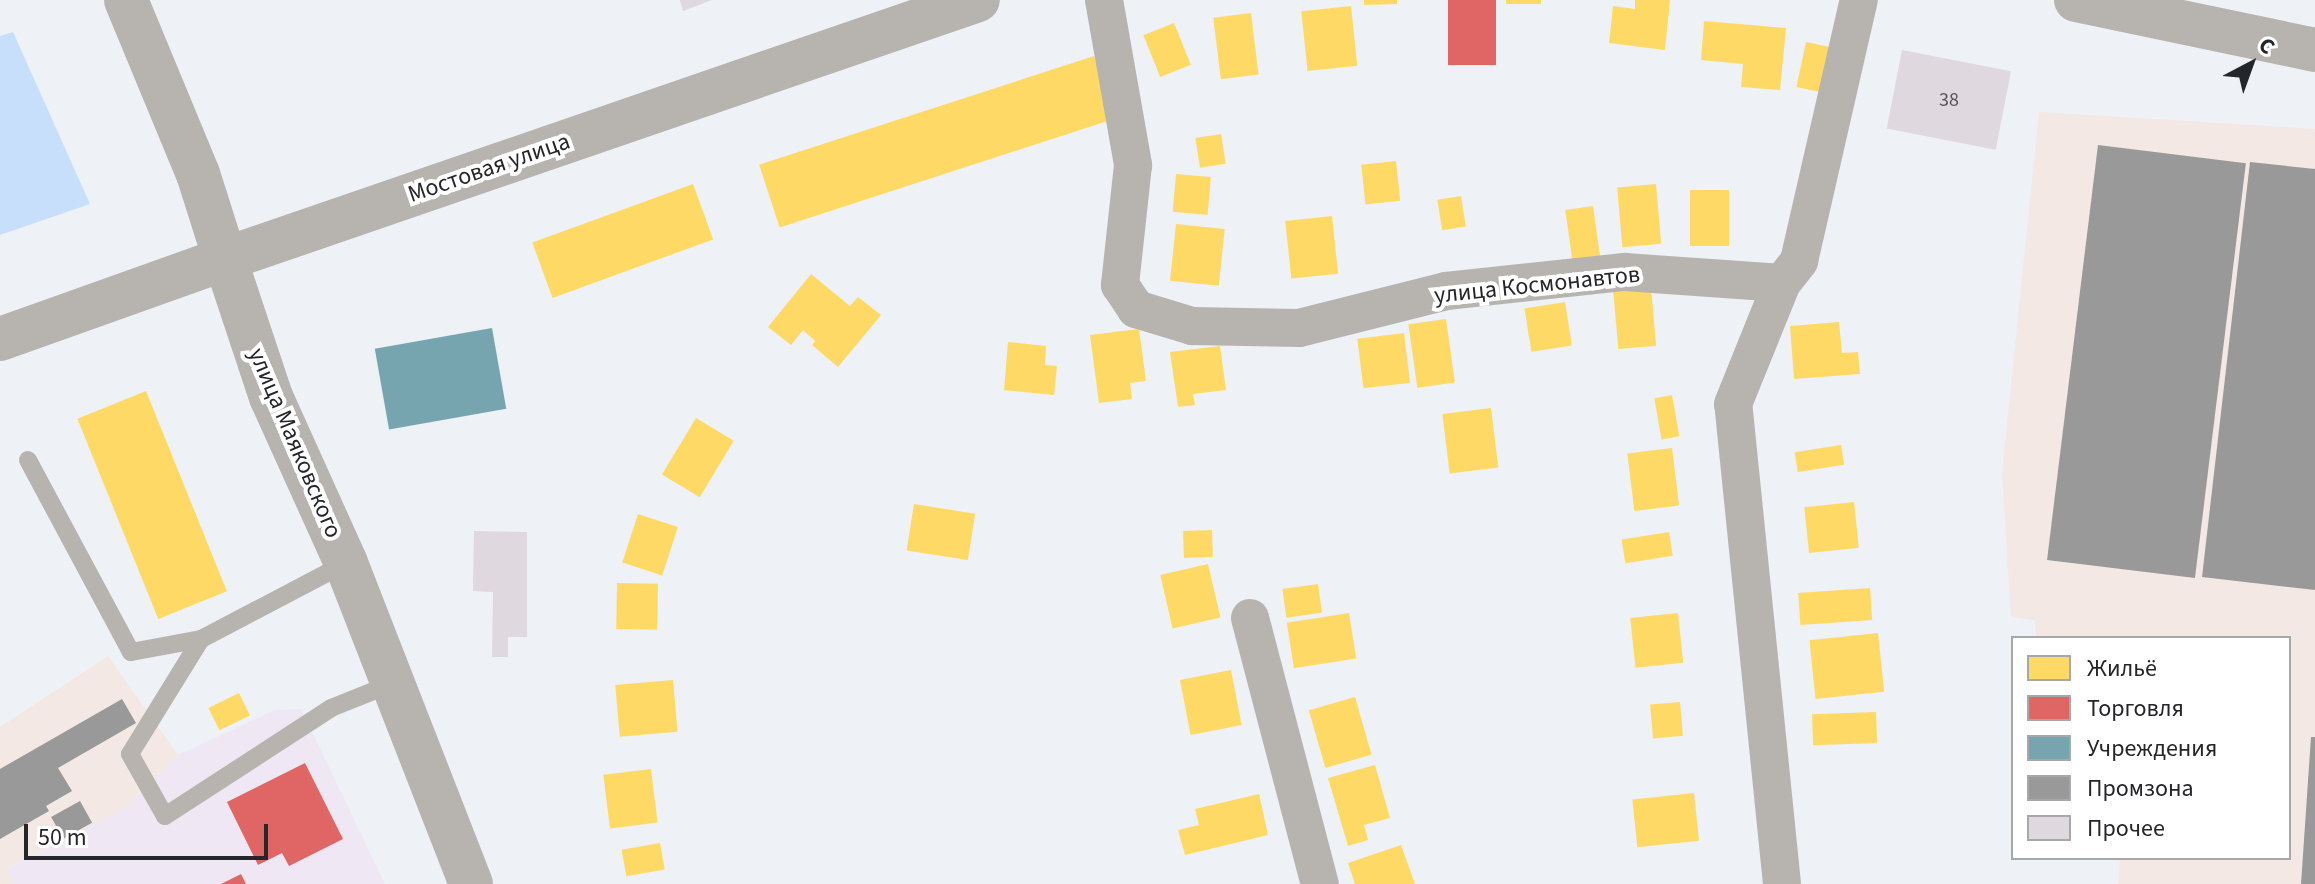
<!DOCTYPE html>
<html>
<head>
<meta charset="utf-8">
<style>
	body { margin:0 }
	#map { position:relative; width:2315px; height:884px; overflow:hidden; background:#eef1f6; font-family:"Source Sans 3",sans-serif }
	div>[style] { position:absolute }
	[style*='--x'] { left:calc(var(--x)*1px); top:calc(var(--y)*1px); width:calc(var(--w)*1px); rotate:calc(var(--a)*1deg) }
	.commercial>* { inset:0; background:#efe8f4 }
	.industrial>* { inset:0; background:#f3e8e3 }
	.green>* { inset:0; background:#c7dffa }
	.homes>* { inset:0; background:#ffd966; transform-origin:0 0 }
	.shops>* { inset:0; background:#e06666; transform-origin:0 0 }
	.public>* { inset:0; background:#76a5af; transform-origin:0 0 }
	.industry>* { inset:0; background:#999; transform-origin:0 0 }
	.building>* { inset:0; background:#dfd8de; transform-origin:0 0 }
	.service>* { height:18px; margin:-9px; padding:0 9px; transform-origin:9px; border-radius:9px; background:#b7b4af }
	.minor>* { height:38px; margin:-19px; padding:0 19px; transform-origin:19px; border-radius:19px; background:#b7b4af }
	.tertiary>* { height:44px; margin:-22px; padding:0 22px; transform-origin:22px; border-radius:22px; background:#b7b4af }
	.secondary>* { height:44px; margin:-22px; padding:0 22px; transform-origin:22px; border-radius:22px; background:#b7b3af }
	span { translate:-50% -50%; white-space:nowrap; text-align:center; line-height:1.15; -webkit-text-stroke:8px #fff; paint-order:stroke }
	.number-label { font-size:20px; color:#565559 }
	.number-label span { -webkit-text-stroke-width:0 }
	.street-label { font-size:24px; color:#242629 }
	.legend { position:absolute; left:2011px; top:636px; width:280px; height:224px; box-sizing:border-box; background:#fff; border:2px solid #a7a8a9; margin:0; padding:10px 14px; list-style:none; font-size:24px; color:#242629 }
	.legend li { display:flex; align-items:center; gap:16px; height:40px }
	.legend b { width:40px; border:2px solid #a7a8a9 }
	.north { position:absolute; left:2211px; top:24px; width:80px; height:80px; -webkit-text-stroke:6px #fff; paint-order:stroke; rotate:41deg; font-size:22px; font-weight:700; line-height:32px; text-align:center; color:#242629 }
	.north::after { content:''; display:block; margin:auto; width:28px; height:36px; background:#242629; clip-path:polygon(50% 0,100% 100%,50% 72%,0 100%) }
	.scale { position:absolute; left:24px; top:824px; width:244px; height:36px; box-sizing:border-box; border:4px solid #242629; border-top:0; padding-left:10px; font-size:24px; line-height:28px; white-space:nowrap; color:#242629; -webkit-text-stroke:6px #fff; paint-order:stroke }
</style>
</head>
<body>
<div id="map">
	<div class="commercial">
		<i style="clip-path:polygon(301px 709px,385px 884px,15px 884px,5px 870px,123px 809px,178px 755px,275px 710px)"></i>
	</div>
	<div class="industrial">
		<i style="clip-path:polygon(2039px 112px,2315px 129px,2315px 884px,2118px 884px,2120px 858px,2289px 858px,2289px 638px,2036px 638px,2035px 620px,2011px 617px,2002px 473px)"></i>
		<i style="clip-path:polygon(108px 656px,178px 755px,123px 809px,6px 869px,15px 884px,0 884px,0 727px)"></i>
	</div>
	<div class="green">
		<i style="clip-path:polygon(13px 32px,90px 204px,0 235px,0 36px)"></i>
	</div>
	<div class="homes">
		<i style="clip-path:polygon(1364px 0,1397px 0,1397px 4px,1364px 5px)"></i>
		<i style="left:1506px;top:0;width:35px;height:4px"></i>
		<i style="clip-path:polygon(1635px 0,1670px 0,1665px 50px,1609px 43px,1613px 6px,1635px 9px)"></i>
		<i style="left:1351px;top:6px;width:60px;height:50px;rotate:84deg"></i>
		<i style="left:1251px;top:13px;width:62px;height:38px;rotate:83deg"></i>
		<i style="clip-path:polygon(1704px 21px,1786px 28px,1780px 90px,1741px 87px,1743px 64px,1701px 60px)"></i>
		<i style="left:1174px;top:23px;width:45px;height:33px;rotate:68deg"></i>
		<i style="left:1806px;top:42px;width:29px;height:46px;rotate:12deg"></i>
		<i style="left:1094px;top:56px;width:66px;height:352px;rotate:72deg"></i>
		<i style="left:1221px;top:134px;width:30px;height:26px;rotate:81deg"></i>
		<i style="left:1396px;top:161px;width:40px;height:35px;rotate:84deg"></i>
		<i style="left:1176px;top:174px;width:35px;height:38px;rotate:5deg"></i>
		<i style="left:693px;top:184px;width:59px;height:171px;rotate:70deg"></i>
		<i style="left:1656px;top:184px;width:60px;height:39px;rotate:85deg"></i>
		<i style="left:1690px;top:190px;width:39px;height:56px"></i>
		<i style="left:1461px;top:196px;width:31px;height:24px;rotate:81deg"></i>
		<i style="left:1593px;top:206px;width:53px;height:28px;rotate:82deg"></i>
		<i style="left:1332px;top:216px;width:58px;height:47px;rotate:84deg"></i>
		<i style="left:1176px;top:224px;width:49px;height:57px;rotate:6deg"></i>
		<i style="clip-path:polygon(811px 274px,850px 306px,858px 297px,881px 315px,838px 367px,812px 345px,815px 341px,803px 330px,791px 345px,768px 327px)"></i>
		<i style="left:1651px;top:287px;width:59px;height:38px;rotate:85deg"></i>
		<i style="left:1565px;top:302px;width:44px;height:41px;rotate:81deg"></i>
		<i style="left:1446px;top:319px;width:64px;height:38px;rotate:82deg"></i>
		<i style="clip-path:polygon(1839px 322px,1842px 353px,1858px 352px,1860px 374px,1794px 379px,1790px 326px)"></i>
		<i style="clip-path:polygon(1139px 329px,1146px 381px,1130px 383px,1132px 399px,1099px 403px,1090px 335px)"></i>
		<i style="left:1404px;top:333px;width:50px;height:47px;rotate:83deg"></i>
		<i style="clip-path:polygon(1008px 342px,1046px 346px,1045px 365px,1057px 366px,1054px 395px,1004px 390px)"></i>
		<i style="clip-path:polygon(1220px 346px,1226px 390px,1193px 394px,1195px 405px,1178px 407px,1170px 352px)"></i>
		<i style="left:146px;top:391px;width:216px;height:74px;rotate:68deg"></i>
		<i style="left:1672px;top:395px;width:42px;height:18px;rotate:80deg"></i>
		<i style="left:1491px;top:408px;width:60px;height:49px;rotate:83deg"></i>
		<i style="left:696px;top:418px;width:44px;height:66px;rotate:31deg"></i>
		<i style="left:1841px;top:445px;width:20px;height:47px;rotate:81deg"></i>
		<i style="left:1672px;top:448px;width:58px;height:45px;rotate:83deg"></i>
		<i style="left:1854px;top:502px;width:46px;height:50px;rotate:84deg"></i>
		<i style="left:914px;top:504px;width:62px;height:47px;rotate:9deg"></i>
		<i style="left:638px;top:514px;width:42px;height:51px;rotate:18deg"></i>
		<i style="left:1212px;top:530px;width:27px;height:29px;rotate:88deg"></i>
		<i style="left:1669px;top:532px;width:24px;height:48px;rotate:81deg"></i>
		<i style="left:1208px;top:564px;width:55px;height:49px;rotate:77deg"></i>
		<i style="left:617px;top:583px;width:41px;height:46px;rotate:1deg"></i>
		<i style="left:1318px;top:584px;width:29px;height:36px;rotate:82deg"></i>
		<i style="left:1870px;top:588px;width:32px;height:72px;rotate:86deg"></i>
		<i style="left:1349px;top:613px;width:46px;height:63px;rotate:81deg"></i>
		<i style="left:1678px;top:613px;width:50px;height:48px;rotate:84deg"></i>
		<i style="left:1878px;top:633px;width:59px;height:69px;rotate:84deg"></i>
		<i style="left:1231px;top:670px;width:56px;height:52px;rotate:79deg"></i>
		<i style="left:673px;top:680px;width:52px;height:58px;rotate:85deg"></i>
		<i style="left:239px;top:693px;width:25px;height:34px;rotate:64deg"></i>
		<i style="left:1355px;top:697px;width:60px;height:48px;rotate:74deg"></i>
		<i style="left:1680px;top:702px;width:34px;height:30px;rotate:85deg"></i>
		<i style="left:1876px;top:712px;width:31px;height:64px;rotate:88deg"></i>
		<i style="clip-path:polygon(1375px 765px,1390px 818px,1364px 825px,1368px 840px,1348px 846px,1328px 778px)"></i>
		<i style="left:651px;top:769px;width:54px;height:48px;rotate:83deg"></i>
		<i style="left:1694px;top:793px;width:48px;height:62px;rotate:84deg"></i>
		<i style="clip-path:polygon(1259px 794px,1268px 835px,1185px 855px,1178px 830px,1199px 825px,1195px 809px)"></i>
		<i style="left:660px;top:843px;width:27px;height:39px;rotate:80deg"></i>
		<i style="clip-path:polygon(1401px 845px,1415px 884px,1355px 884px,1348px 863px)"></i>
	</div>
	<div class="shops">
		<i style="left:1448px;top:0;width:48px;height:65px"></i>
		<i style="clip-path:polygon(305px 763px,343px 839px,289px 866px,282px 853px,258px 865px,227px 802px)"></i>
		<i style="clip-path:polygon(241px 874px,246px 884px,221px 884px)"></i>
	</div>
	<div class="public">
		<i style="left:492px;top:328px;width:82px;height:119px;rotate:80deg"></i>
	</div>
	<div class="industry">
		<i style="left:2098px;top:145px;width:149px;height:418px;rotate:7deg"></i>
		<i style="clip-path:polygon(2250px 162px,2315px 169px,2315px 590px,2202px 577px)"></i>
		<i style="clip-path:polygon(122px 699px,136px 723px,58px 768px,72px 791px,46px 806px,49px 811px,0 839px,0 769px)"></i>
		<i style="clip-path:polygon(2311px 737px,2315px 737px,2315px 884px,2301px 884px)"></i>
		<i style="left:80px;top:801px;width:25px;height:33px;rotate:61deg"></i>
	</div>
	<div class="building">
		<i style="clip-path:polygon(680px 0,712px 0,683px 11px)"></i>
		<i style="left:1902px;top:50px;width:111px;height:80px;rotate:11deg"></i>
		<i style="clip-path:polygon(474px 531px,527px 532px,527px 637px,508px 637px,508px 657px,492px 657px,493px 592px,473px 591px)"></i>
	</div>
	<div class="service">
		<i style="--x:28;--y:460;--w:218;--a:61.8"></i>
		<i style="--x:131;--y:652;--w:71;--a:-10.5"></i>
		<i style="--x:346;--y:563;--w:164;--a:152.3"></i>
		<i style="--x:201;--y:639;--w:135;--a:121.7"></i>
		<i style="--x:130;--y:754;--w:71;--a:60.6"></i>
		<i style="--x:165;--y:816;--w:198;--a:-33"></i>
		<i style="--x:331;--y:708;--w:65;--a:-21.8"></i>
	</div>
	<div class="minor">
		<i style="--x:1104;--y:0;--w:168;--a:80"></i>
		<i style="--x:1133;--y:165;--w:121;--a:96.2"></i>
		<i style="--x:1120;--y:285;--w:29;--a:56"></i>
		<i style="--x:1136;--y:309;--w:59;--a:16.9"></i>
		<i style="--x:1192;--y:326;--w:107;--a:1.1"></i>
		<i style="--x:1299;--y:328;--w:152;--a:-14.1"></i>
		<i style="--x:1446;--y:291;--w:180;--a:-6.1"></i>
		<i style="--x:1625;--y:272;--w:157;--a:4"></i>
		<i style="--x:1250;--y:618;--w:275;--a:75.3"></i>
		<i style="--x:1782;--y:884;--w:482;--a:-95.8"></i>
		<i style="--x:1733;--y:404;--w:131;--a:-68"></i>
		<i style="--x:1782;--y:283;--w:28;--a:-52"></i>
		<i style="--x:1799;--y:261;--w:268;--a:-77.1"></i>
	</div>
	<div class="tertiary">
		<i style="--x:0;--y:339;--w:239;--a:-19.6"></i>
		<i style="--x:225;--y:259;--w:89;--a:-107.6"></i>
		<i style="--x:198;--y:174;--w:188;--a:-112.5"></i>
	</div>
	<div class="secondary">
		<i style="--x:2076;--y:0;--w:244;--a:11.8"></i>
		<i style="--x:471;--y:884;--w:344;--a:-111.3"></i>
		<i style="--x:346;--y:563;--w:182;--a:-114.3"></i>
		<i style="--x:271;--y:397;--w:145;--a:-108.4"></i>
		<i style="--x:225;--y:259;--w:796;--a:-18.98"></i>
	</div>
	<div class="number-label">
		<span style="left:1949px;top:100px">38</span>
	</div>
	<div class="street-label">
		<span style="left:489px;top:168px;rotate:-19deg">Мостовая улица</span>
		<span style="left:1537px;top:285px;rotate:-6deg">улица Космонавтов</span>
		<span style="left:295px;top:443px;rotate:67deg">улица Маяковского</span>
	</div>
	<ul class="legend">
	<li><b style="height:22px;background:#ffd966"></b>Жильё</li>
	<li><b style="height:22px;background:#e06666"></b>Торговля</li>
	<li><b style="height:22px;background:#76a5af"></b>Учреждения</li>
	<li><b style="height:22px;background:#999"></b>Промзона</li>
	<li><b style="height:22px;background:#dfd8de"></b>Прочее</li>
	</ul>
	<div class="north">С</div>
	<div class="scale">50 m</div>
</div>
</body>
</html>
